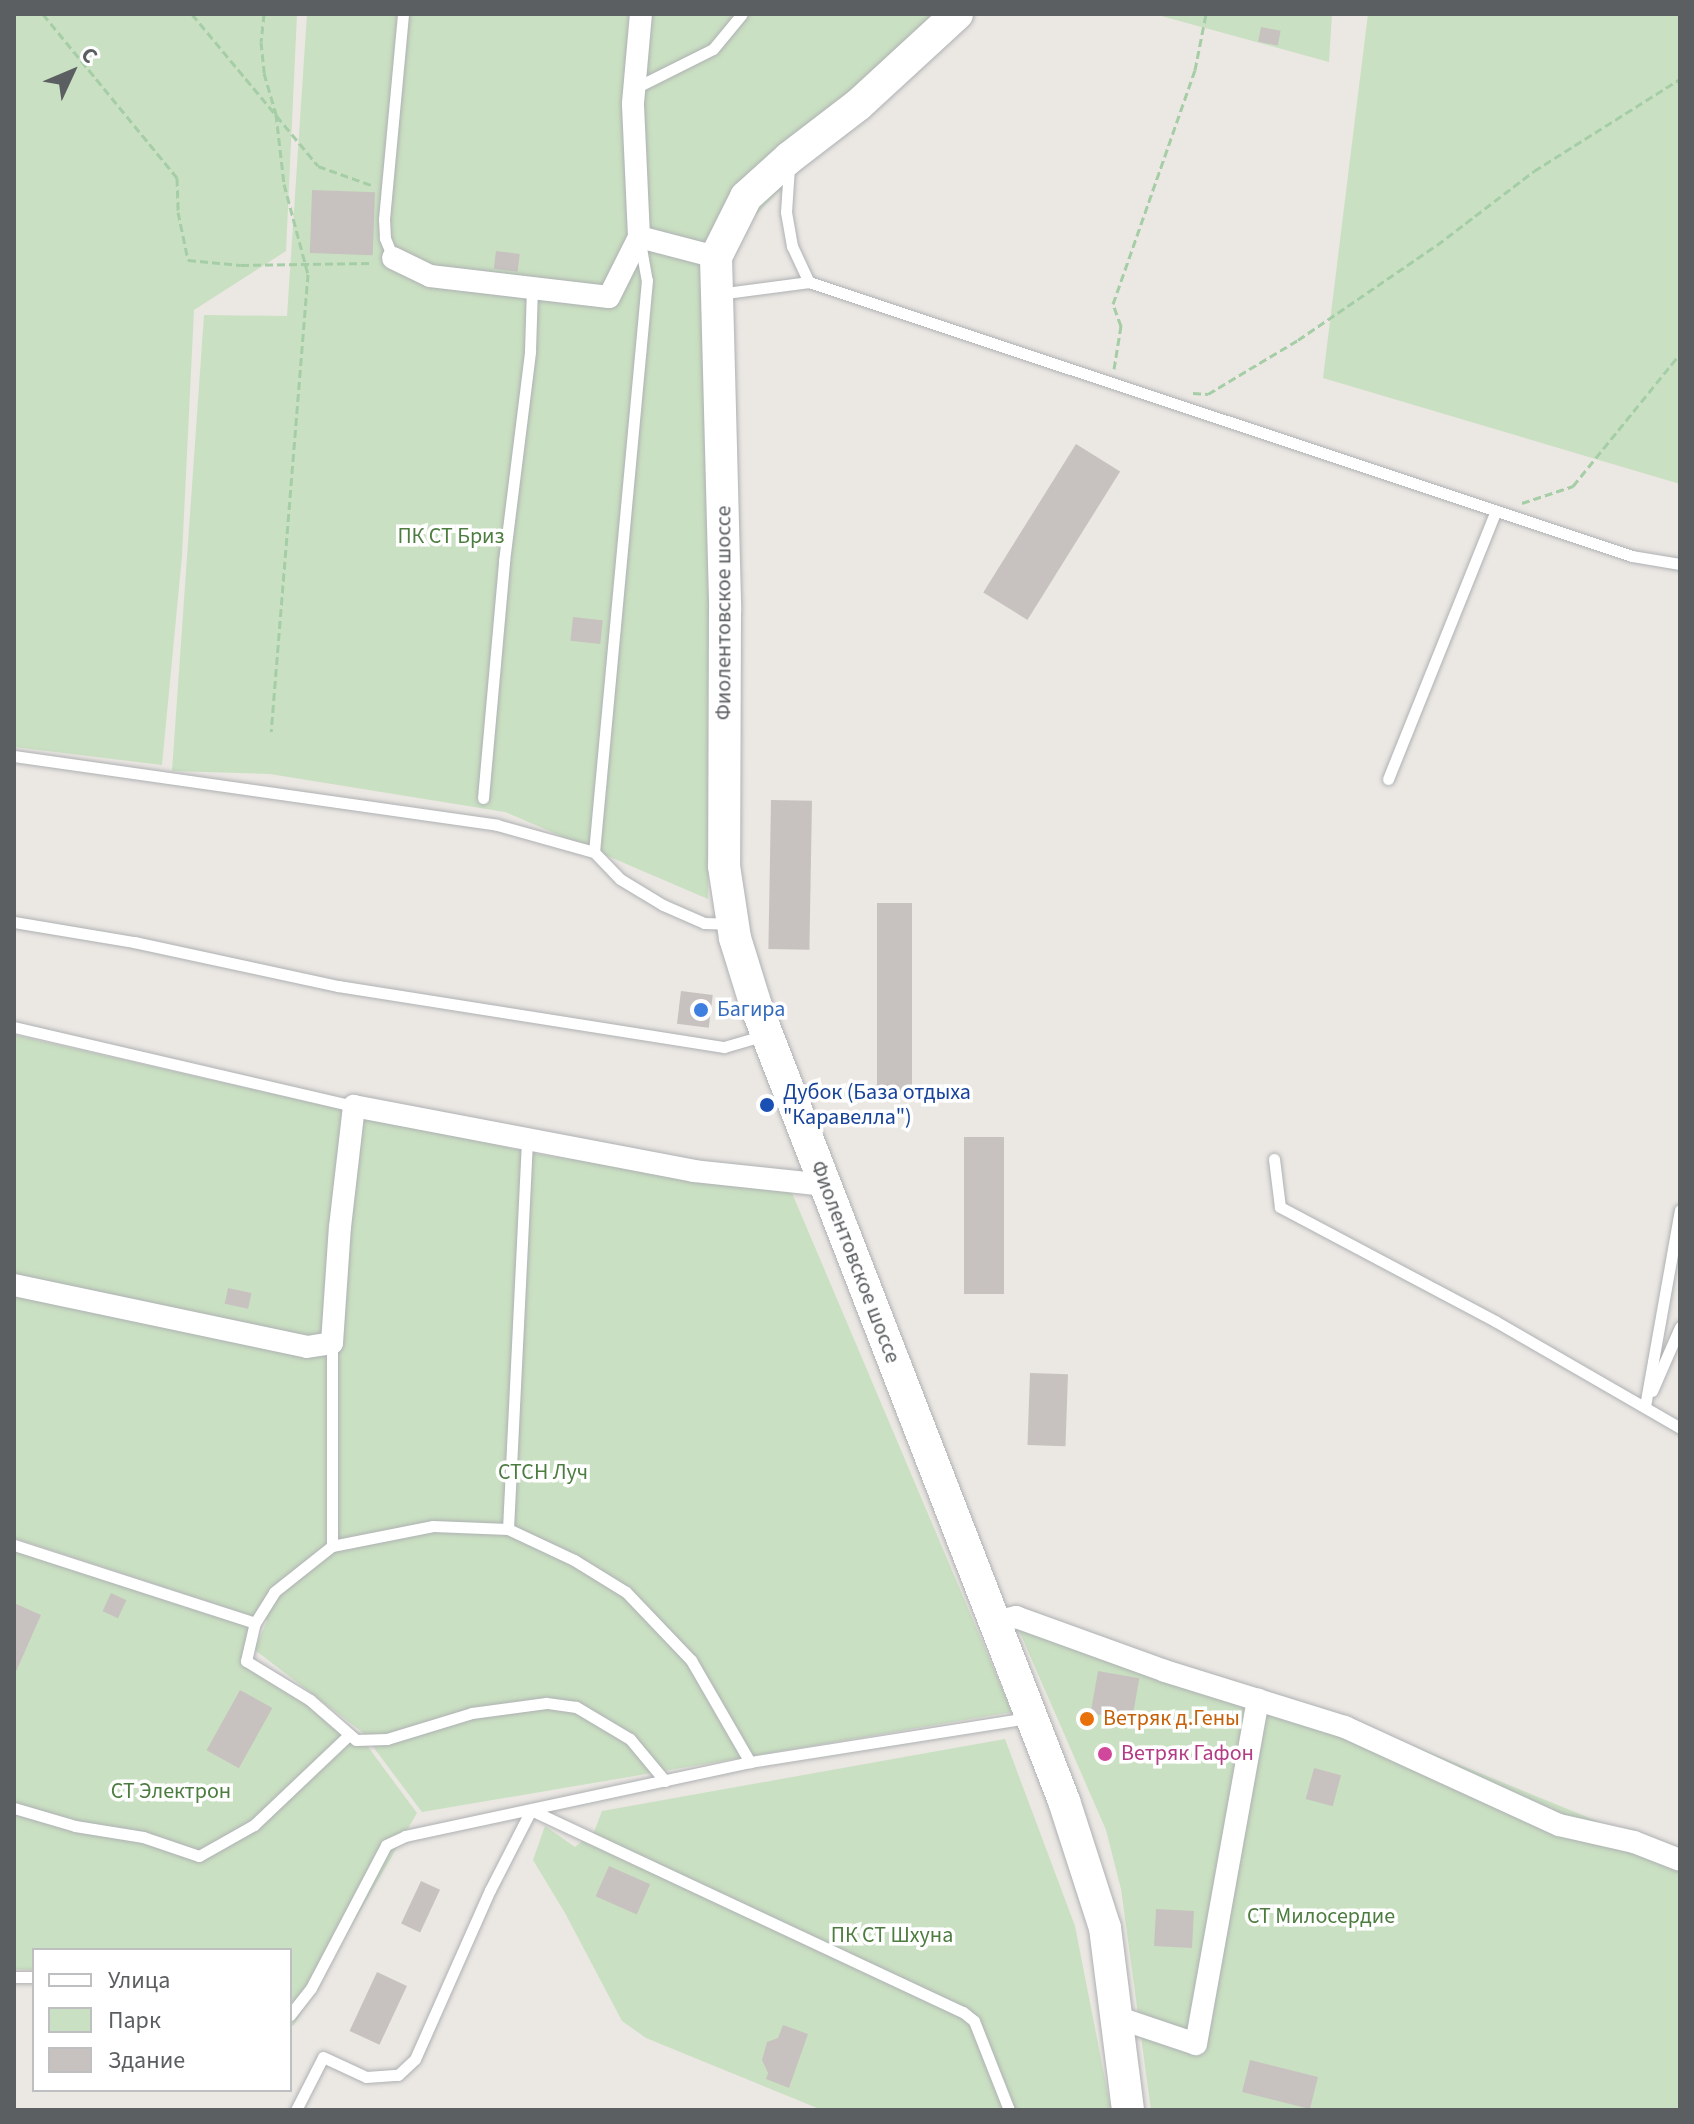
<!DOCTYPE html>
<html>
<head>
<meta charset="utf-8">
<style>
	body { margin:0 }
	#map { position:relative; width:1694px; height:2124px; overflow:hidden; background:#ebe7e3; font-family:"Source Sans 3",sans-serif }
	div>[style] { position:absolute }
	[style*='--x'] { left:calc(var(--x)*1px); top:calc(var(--y)*1px); width:calc(var(--w)*1px); rotate:calc(var(--a)*1deg) }
	.green>* { inset:0; background:#cae0c2 }
	.building>* { inset:0; background:#c7c2bf; transform-origin:0 0 }
	.path>* { height:3px; margin-top:-1.5px; transform-origin:0; background:repeating-linear-gradient(90deg,#a5cea6 0 8px,transparent 0 12px) }
	.roads { filter:drop-shadow(0 0 2px #aeb1b3) drop-shadow(0 0 2px #aeb1b3) }
	.service>* { height:11px; margin:-5.5px; padding:0 5.5px; transform-origin:5.5px; border-radius:5.5px; background:#fff }
	.minor>* { height:22px; margin:-11px; padding:0 11px; transform-origin:11px; border-radius:11px; background:#fff }
	.secondary>* { height:32px; margin:-16px; padding:0 16px; transform-origin:16px; border-radius:16px; background:#fff }
	.dots>* { width:22px; height:22px; translate:-50% -50%; box-sizing:border-box; border:4px solid #fff; border-radius:50% }
	span { translate:-50% -50%; white-space:nowrap; text-align:center; line-height:1.15; -webkit-text-stroke:7px #fff; paint-order:stroke }
	.park-label { font-size:22px; color:#4c7c3f }
	.street-label { font-size:22px; color:#5b5f61 }
	.shop-label { font-size:22px; color:#366cbe }
	.left { translate:0 -50%; text-align:left }
	.transit-label { font-size:22px; color:#164399 }
	.food-label { font-size:22px; color:#c56008 }
	.hotel-label { font-size:22px; color:#b23c85 }
	.frame { position:absolute; inset:0; border:16px solid #5b5f61; pointer-events:none }
	.legend { position:absolute; left:32px; top:1948px; width:260px; height:144px; box-sizing:border-box; background:#fff; border:2px solid #bdbfc0; margin:0; padding:10px 14px; list-style:none; font-size:24px; color:#5b5f61 }
	.legend li { display:flex; align-items:center; gap:16px; height:40px }
	.legend b { width:40px; border:2px solid #bdbfc0 }
	.north { position:absolute; left:32px; top:32px; width:80px; height:80px; -webkit-text-stroke:6px #fff; paint-order:stroke; rotate:46deg; font-size:22px; font-weight:700; line-height:32px; text-align:center; color:#5b5f61 }
	.north::after { content:''; display:block; margin:auto; width:28px; height:36px; background:#5b5f61; clip-path:polygon(50% 0,100% 100%,50% 72%,0 100%) }
</style>
</head>
<body>
<div id="map">
	<div class="green">
		<i style="clip-path:polygon(14px 14px,297px 14px,286px 251px,194px 310px,182px 556px,162px 765px,14px 747px)"></i>
		<i style="clip-path:polygon(307px 14px,947px 14px,716px 257px,708px 899px,505px 812px,270px 774px,172px 771px,204px 315px,287px 316px)"></i>
		<i style="clip-path:polygon(1154px 14px,1332px 14px,1329px 62px)"></i>
		<i style="clip-path:polygon(1368px 14px,1680px 14px,1680px 484px,1323px 378px)"></i>
		<i style="clip-path:polygon(14px 1035px,537px 1154px,792px 1193px,1012px 1712px,422px 1812px,362px 1732px,255px 1650px,253px 1658px,357px 1732px,417px 1813px,294px 2025px,290px 2027px,290px 1950px,34px 1950px,34px 1970px,14px 1969px,14px 1541px,261px 1624px,256px 1646px,267px 1621px,14px 1538px)"></i>
		<i style="clip-path:polygon(1011px 1612px,1355px 1722px,1680px 1855px,1680px 2110px,1151px 2110px,1121px 1889px,1106px 1830px)"></i>
		<i style="clip-path:polygon(1005px 1739px,1075px 1926px,1111px 2110px,822px 2110px,646px 2038px,622px 2021px,565px 1913px,533px 1860px,545px 1826px,575px 1847px,594px 1832px,602px 1811px)"></i>
	</div>
	<div class="building">
		<i style="left:1261px;top:27px;width:20px;height:15px;rotate:11deg"></i>
		<i style="left:312px;top:190px;width:63px;height:63px;rotate:2deg"></i>
		<i style="left:496px;top:251px;width:24px;height:18px;rotate:7deg"></i>
		<i style="left:1076px;top:444px;width:52px;height:175px;rotate:32deg"></i>
		<i style="left:573px;top:617px;width:30px;height:24px;rotate:6deg"></i>
		<i style="left:771px;top:800px;width:41px;height:149px;rotate:1deg"></i>
		<i style="left:877px;top:903px;width:35px;height:189px"></i>
		<i style="left:681px;top:991px;width:32px;height:33px;rotate:7deg"></i>
		<i style="left:964px;top:1137px;width:40px;height:157px"></i>
		<i style="left:228px;top:1288px;width:24px;height:16px;rotate:12deg"></i>
		<i style="left:1030px;top:1373px;width:38px;height:72px;rotate:2deg"></i>
		<i style="left:111px;top:1593px;width:17px;height:20px;rotate:25deg"></i>
		<i style="clip-path:polygon(14px 1603px,41px 1615px,14px 1676px)"></i>
		<i style="left:1098px;top:1671px;width:42px;height:43px;rotate:10deg"></i>
		<i style="left:240px;top:1690px;width:37px;height:69px;rotate:29deg"></i>
		<i style="left:1314px;top:1768px;width:28px;height:32px;rotate:15deg"></i>
		<i style="left:609px;top:1866px;width:45px;height:33px;rotate:24deg"></i>
		<i style="left:421px;top:1881px;width:21px;height:47px;rotate:25deg"></i>
		<i style="left:1156px;top:1909px;width:38px;height:37px;rotate:3deg"></i>
		<i style="left:377px;top:1972px;width:33px;height:65px;rotate:25deg"></i>
		<i style="clip-path:polygon(783px 2025px,808px 2034px,789px 2088px,766px 2079px,768px 2073px,762px 2060px,767px 2042px,778px 2038px)"></i>
		<i style="left:1250px;top:2060px;width:70px;height:33px;rotate:14deg"></i>
	</div>
	<div class="path">
		<i style="--x:43;--y:14;--w:212;--a:50.7"></i>
		<i style="--x:177;--y:178;--w:34;--a:88"></i>
		<i style="--x:178;--y:212;--w:49;--a:78.2"></i>
		<i style="--x:188;--y:260;--w:53;--a:5.4"></i>
		<i style="--x:241;--y:265;--w:132;--a:-0.9"></i>
		<i style="--x:192;--y:14;--w:197;--a:50.3"></i>
		<i style="--x:318;--y:166;--w:59;--a:19.7"></i>
		<i style="--x:264;--y:14;--w:28;--a:96"></i>
		<i style="--x:261;--y:42;--w:31;--a:84"></i>
		<i style="--x:264;--y:73;--w:43;--a:73.7"></i>
		<i style="--x:276;--y:114;--w:70;--a:83.5"></i>
		<i style="--x:284;--y:184;--w:93;--a:75.1"></i>
		<i style="--x:308;--y:274;--w:459;--a:94.6"></i>
		<i style="--x:1114;--y:369;--w:44;--a:-80.8"></i>
		<i style="--x:1121;--y:326;--w:23;--a:-110"></i>
		<i style="--x:1113;--y:304;--w:248;--a:-70.7"></i>
		<i style="--x:1195;--y:70;--w:57;--a:-78.9"></i>
		<i style="--x:1193;--y:393;--w:15;--a:4"></i>
		<i style="--x:1208;--y:394;--w:105;--a:-31"></i>
		<i style="--x:1298;--y:340;--w:168;--a:-34.4"></i>
		<i style="--x:1437;--y:245;--w:122;--a:-37.3"></i>
		<i style="--x:1534;--y:171;--w:173;--a:-32.2"></i>
		<i style="--x:1522;--y:503;--w:54;--a:-18.4"></i>
		<i style="--x:1573;--y:486;--w:170;--a:-51"></i>
	</div>
	<div class="roads">
		<div class="service">
			<i style="--x:635;--y:88;--w:87;--a:-26.6"></i>
			<i style="--x:713;--y:49;--w:45;--a:-50.4"></i>
			<i style="--x:789;--y:167;--w:45;--a:93.8"></i>
			<i style="--x:786;--y:212;--w:35;--a:80"></i>
			<i style="--x:792;--y:246;--w:40;--a:65"></i>
			<i style="--x:640;--y:242;--w:39;--a:80"></i>
			<i style="--x:647;--y:280;--w:574;--a:95.29"></i>
			<i style="--x:594;--y:852;--w:37;--a:46"></i>
			<i style="--x:620;--y:879;--w:50;--a:31.2"></i>
			<i style="--x:663;--y:905;--w:45;--a:23.7"></i>
			<i style="--x:704;--y:923;--w:24;--a:2"></i>
			<i style="--x:393;--y:258;--w:22;--a:-112"></i>
			<i style="--x:385;--y:238;--w:19;--a:-93"></i>
			<i style="--x:384;--y:219;--w:206;--a:-84.7"></i>
			<i style="--x:718;--y:294;--w:92;--a:-7.5"></i>
			<i style="--x:809;--y:282;--w:867;--a:18.41"></i>
			<i style="--x:1632;--y:556;--w:49;--a:9.5"></i>
			<i style="--x:14;--y:756;--w:488;--a:8.1"></i>
			<i style="--x:497;--y:825;--w:101;--a:15.6"></i>
			<i style="--x:1388;--y:779;--w:289;--a:-68.1"></i>
			<i style="--x:483;--y:798;--w:238;--a:-84.9"></i>
			<i style="--x:504;--y:561;--w:212;--a:-82.9"></i>
			<i style="--x:530;--y:351;--w:63;--a:-88.2"></i>
			<i style="--x:14;--y:922;--w:122;--a:9.5"></i>
			<i style="--x:134;--y:942;--w:209;--a:12.2"></i>
			<i style="--x:338;--y:986;--w:391;--a:9"></i>
			<i style="--x:724;--y:1047;--w:43;--a:-16.3"></i>
			<i style="--x:14;--y:1027;--w:349;--a:13.1"></i>
			<i style="--x:1274;--y:1159;--w:48;--a:82.9"></i>
			<i style="--x:1280;--y:1207;--w:243;--a:27.9"></i>
			<i style="--x:1495;--y:1321;--w:214;--a:30"></i>
			<i style="--x:332;--y:1343;--w:203;--a:90"></i>
			<i style="--x:1652;--y:1391;--w:70;--a:-66.4"></i>
			<i style="--x:1645;--y:1406;--w:199;--a:-79.9"></i>
			<i style="--x:508;--y:1529;--w:390;--a:-87.2"></i>
			<i style="--x:14;--y:1545;--w:253;--a:17.9"></i>
			<i style="--x:665;--y:1781;--w:55;--a:-129.8"></i>
			<i style="--x:630;--y:1739;--w:63;--a:-149.3"></i>
			<i style="--x:576;--y:1707;--w:30;--a:-172"></i>
			<i style="--x:546;--y:1703;--w:75;--a:172.3"></i>
			<i style="--x:472;--y:1713;--w:89;--a:163"></i>
			<i style="--x:387;--y:1739;--w:31;--a:178"></i>
			<i style="--x:356;--y:1740;--w:61;--a:-139"></i>
			<i style="--x:310;--y:1700;--w:75;--a:-148.6"></i>
			<i style="--x:246;--y:1661;--w:39;--a:-77"></i>
			<i style="--x:255;--y:1623;--w:36;--a:-58"></i>
			<i style="--x:274;--y:1592;--w:74;--a:-38.4"></i>
			<i style="--x:332;--y:1546;--w:103;--a:-11.2"></i>
			<i style="--x:433;--y:1526;--w:75;--a:2.3"></i>
			<i style="--x:508;--y:1529;--w:73;--a:25.2"></i>
			<i style="--x:574;--y:1560;--w:61;--a:31.6"></i>
			<i style="--x:626;--y:1592;--w:94;--a:46.3"></i>
			<i style="--x:691;--y:1660;--w:118;--a:60"></i>
			<i style="--x:14;--y:1808;--w:64;--a:16.4"></i>
			<i style="--x:75;--y:1826;--w:69;--a:9.2"></i>
			<i style="--x:143;--y:1837;--w:59;--a:18.7"></i>
			<i style="--x:199;--y:1856;--w:63;--a:-29.4"></i>
			<i style="--x:254;--y:1825;--w:131;--a:-43.5"></i>
			<i style="--x:14;--y:1977;--w:20;--a:0"></i>
			<i style="--x:290;--y:2015;--w:34;--a:-52"></i>
			<i style="--x:311;--y:1988;--w:161;--a:-62.3"></i>
			<i style="--x:386;--y:1845;--w:21;--a:-25"></i>
			<i style="--x:405;--y:1836;--w:353;--a:-12.1"></i>
			<i style="--x:750;--y:1762;--w:282;--a:-9"></i>
			<i style="--x:296;--y:2110;--w:59;--a:-63"></i>
			<i style="--x:323;--y:2057;--w:47;--a:24.9"></i>
			<i style="--x:366;--y:2077;--w:32;--a:-4"></i>
			<i style="--x:398;--y:2075;--w:23;--a:-43"></i>
			<i style="--x:415;--y:2059;--w:185;--a:-66.1"></i>
			<i style="--x:490;--y:1890;--w:90;--a:-62.9"></i>
			<i style="--x:531;--y:1810;--w:477;--a:25.1"></i>
			<i style="--x:963;--y:2012;--w:14;--a:39"></i>
			<i style="--x:974;--y:2021;--w:96;--a:68.5"></i>
		</div>
		<div class="minor">
			<i style="--x:639;--y:237;--w:80;--a:14.6"></i>
			<i style="--x:393;--y:258;--w:41;--a:25.9"></i>
			<i style="--x:430;--y:276;--w:180;--a:6.7"></i>
			<i style="--x:609;--y:297;--w:67;--a:-63.4"></i>
			<i style="--x:639;--y:237;--w:134;--a:-92.6"></i>
			<i style="--x:633;--y:103;--w:89;--a:-84.9"></i>
			<i style="--x:14;--y:1285;--w:299;--a:11.9"></i>
			<i style="--x:307;--y:1347;--w:25;--a:-9"></i>
			<i style="--x:332;--y:1343;--w:116;--a:-86.1"></i>
			<i style="--x:340;--y:1227;--w:122;--a:-83.4"></i>
			<i style="--x:354;--y:1106;--w:346;--a:10.8"></i>
			<i style="--x:694;--y:1171;--w:133;--a:6.1"></i>
			<i style="--x:993;--y:1622;--w:24;--a:-12"></i>
			<i style="--x:1016;--y:1617;--w:158;--a:19.9"></i>
			<i style="--x:1165;--y:1671;--w:189;--a:17.3"></i>
			<i style="--x:1345;--y:1727;--w:235;--a:24.6"></i>
			<i style="--x:1559;--y:1825;--w:77;--a:12.8"></i>
			<i style="--x:1634;--y:1842;--w:49;--a:21.4"></i>
			<i style="--x:1116;--y:2017;--w:84;--a:18.6"></i>
			<i style="--x:1196;--y:2044;--w:350;--a:-79.8"></i>
		</div>
		<div class="secondary">
			<i style="--x:957;--y:14;--w:134;--a:137.4"></i>
			<i style="--x:858;--y:105;--w:87;--a:142.5"></i>
			<i style="--x:789;--y:158;--w:58;--a:137.8"></i>
			<i style="--x:746;--y:197;--w:67;--a:116.6"></i>
			<i style="--x:716;--y:257;--w:353;--a:88.5"></i>
			<i style="--x:725;--y:610;--w:256;--a:90.2"></i>
			<i style="--x:724;--y:866;--w:73;--a:81.3"></i>
			<i style="--x:735;--y:938;--w:71;--a:72.8"></i>
			<i style="--x:756;--y:1006;--w:853;--a:68.82"></i>
			<i style="--x:1064;--y:1801;--w:133;--a:72.1"></i>
			<i style="--x:1105;--y:1928;--w:183;--a:82.8"></i>
		</div>
	</div>
	<div class="dots">
		<i style="left:701px;top:1010px;background:#3f7fe0"></i>
		<i style="left:767px;top:1105px;background:#1a4fb4"></i>
		<i style="left:1087px;top:1719px;background:#e8710a"></i>
		<i style="left:1105px;top:1754px;background:#d1479c"></i>
	</div>
	<div class="park-label">
		<span style="left:451px;top:537px">ПК СТ Бриз</span>
		<span style="left:543px;top:1473px">СТСН Луч</span>
		<span style="left:171px;top:1792px">СТ Электрон</span>
		<span style="left:1321px;top:1917px">СТ Милосердие</span>
		<span style="left:892px;top:1936px">ПК СТ Шхуна</span>
	</div>
	<div class="street-label">
		<span style="left:724px;top:613px;rotate:-90deg">Фиолентовское шоссе</span>
		<span style="left:855px;top:1262px;rotate:69deg">Фиолентовское шоссе</span>
	</div>
	<div class="shop-label">
		<span class="left" style="left:717px;top:1010px">Багира</span>
	</div>
	<div class="transit-label">
		<span class="left" style="left:783px;top:1105px">Дубок (База отдыха<br>"Каравелла")</span>
	</div>
	<div class="food-label">
		<span class="left" style="left:1103px;top:1719px">Ветряк д.Гены</span>
	</div>
	<div class="hotel-label">
		<span class="left" style="left:1121px;top:1754px">Ветряк Гафон</span>
	</div>
	<div class="frame"></div>
	<ul class="legend">
	<li><b style="height:10px;background:#fff"></b>Улица</li>
	<li><b style="height:22px;background:#cae0c2"></b>Парк</li>
	<li><b style="height:22px;background:#c7c2bf"></b>Здание</li>
	</ul>
	<div class="north">С</div>
</div>
</body>
</html>
